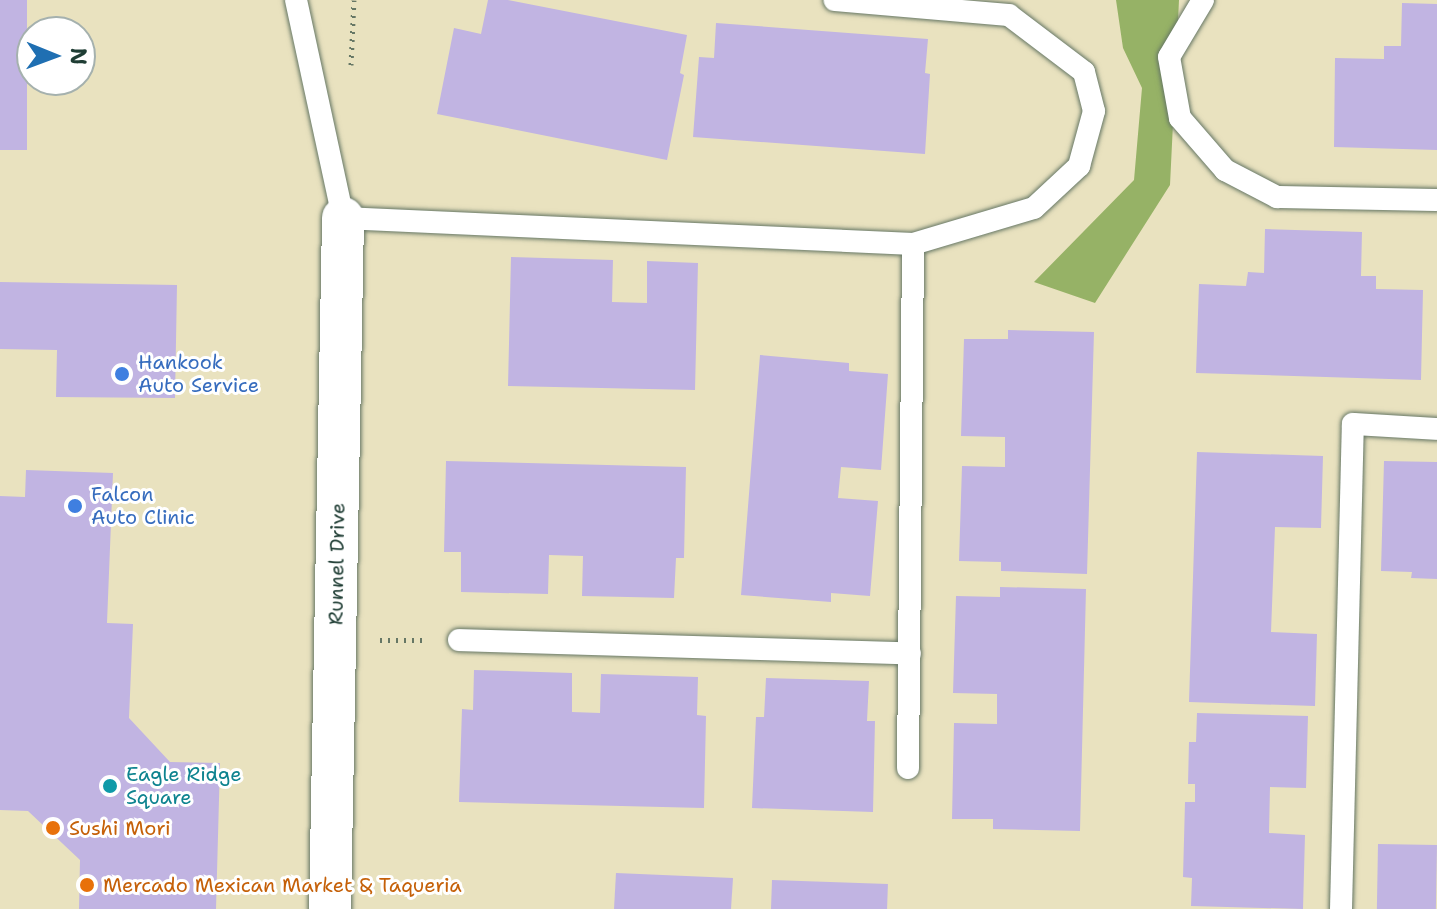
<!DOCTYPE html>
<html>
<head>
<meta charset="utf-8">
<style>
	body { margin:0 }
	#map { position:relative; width:1437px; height:909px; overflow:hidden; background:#e9e2bf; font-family:"Shantell Sans",sans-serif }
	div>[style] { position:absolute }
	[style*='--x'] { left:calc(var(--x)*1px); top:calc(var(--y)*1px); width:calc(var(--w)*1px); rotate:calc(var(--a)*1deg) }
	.forest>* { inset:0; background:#96b266 }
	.building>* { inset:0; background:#c1b4e2; transform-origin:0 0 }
	.path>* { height:5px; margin-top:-2.5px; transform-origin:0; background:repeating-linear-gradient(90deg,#667765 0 2px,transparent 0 8px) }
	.roads { filter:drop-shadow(0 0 2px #667765) drop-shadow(0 0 2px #667765) }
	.lane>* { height:22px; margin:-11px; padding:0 11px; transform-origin:11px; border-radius:11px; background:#fff }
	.street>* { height:42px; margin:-21px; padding:0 21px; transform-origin:21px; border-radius:21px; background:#fff }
	.dots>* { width:22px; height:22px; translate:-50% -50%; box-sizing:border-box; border:4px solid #fff; border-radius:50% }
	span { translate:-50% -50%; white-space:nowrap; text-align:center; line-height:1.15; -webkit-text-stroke:6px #fff; paint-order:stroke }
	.shop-label { font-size:20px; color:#366cbe }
	.left { translate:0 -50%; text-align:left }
	.street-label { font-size:20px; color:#1f3d34 }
	.culture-label { font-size:20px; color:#0d838f }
	.food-label { font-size:20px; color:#c56008 }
	.north { position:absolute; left:16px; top:16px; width:80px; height:80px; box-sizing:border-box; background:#fff; border:2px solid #a5b1ae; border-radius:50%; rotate:91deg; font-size:22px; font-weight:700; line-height:32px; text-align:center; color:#1f3d34 }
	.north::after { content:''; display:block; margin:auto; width:28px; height:36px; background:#1f6fb2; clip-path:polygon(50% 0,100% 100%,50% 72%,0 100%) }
</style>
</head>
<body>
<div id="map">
	<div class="forest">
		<i style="clip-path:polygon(1116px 0,1179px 0,1170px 185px,1095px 303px,1034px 282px,1134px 180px,1142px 88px,1123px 48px)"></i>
	</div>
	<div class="building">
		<i style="left:0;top:0;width:27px;height:150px"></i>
		<i style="clip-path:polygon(488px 0,508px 0,687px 35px,680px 73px,684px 75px,667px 160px,437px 114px,454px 28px,481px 34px)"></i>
		<i style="clip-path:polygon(1402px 3px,1437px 4px,1437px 150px,1334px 147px,1335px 58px,1384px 59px,1384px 46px,1401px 46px)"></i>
		<i style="clip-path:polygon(716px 23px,928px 39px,925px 73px,930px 74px,925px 154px,693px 137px,699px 57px,714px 58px)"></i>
		<i style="clip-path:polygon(1265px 229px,1362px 232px,1361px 276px,1376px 276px,1376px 289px,1423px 290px,1421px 380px,1196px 373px,1199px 284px,1246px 286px,1248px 272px,1264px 273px)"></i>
		<i style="clip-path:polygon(511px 257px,613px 260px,612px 302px,647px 303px,647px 261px,698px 263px,695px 390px,508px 386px)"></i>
		<i style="clip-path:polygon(0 282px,177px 285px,175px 398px,56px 397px,57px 350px,0 349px)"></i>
		<i style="clip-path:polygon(1008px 330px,1094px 332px,1087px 574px,1001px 571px,1001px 562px,959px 561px,962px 466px,1005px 467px,1005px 437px,961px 436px,964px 339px,1008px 339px)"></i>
		<i style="clip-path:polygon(760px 355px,849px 363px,849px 371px,888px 374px,881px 470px,841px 467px,838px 498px,878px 501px,870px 596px,831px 593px,831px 602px,741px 595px)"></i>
		<i style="clip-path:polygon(1197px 452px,1323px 456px,1321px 528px,1275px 527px,1271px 632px,1317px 634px,1315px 706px,1189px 702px)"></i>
		<i style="clip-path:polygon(446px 461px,686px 467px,684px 558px,676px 558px,674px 598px,582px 596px,583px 556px,549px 555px,548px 594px,461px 592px,461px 552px,444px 552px)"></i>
		<i style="clip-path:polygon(1384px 461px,1437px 462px,1437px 579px,1411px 578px,1412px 572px,1381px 571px)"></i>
		<i style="clip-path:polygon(26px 470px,113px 473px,107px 623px,133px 624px,129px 718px,170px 762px,220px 763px,216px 909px,79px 909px,80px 860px,28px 811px,0 810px,0 496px,25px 497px)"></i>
		<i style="clip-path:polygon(1000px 587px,1086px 589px,1080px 831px,993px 829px,993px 819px,952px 819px,954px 723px,997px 724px,997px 694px,953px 693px,956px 596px,1000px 597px)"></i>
		<i style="clip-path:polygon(474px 670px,572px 673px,572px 712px,600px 713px,601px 674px,698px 677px,697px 715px,706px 716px,704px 808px,459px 802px,462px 709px,473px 710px)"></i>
		<i style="clip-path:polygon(766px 678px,869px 681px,867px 721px,875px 721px,873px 812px,752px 808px,756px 717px,764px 717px)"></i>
		<i style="clip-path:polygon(1197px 713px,1308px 716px,1306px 788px,1270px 787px,1269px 833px,1305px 835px,1303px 909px,1191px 906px,1192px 878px,1183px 877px,1185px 802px,1195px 802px,1195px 784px,1188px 784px,1189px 742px,1196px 742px)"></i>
		<i style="left:1378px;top:844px;width:59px;height:65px;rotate:1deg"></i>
		<i style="clip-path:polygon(616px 873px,733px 878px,731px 909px,614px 909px)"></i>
		<i style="left:772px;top:880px;width:116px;height:29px;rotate:2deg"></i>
	</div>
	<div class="path">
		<i style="--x:351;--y:65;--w:65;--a:-87.4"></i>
		<i style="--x:380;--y:640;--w:42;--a:0"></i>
	</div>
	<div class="roads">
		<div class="lane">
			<i style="--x:296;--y:0;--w:223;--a:77.8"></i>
			<i style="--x:343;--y:218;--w:571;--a:2.61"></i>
			<i style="--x:913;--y:244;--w:126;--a:-16.6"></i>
			<i style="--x:1034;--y:208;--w:62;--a:-43"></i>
			<i style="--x:1079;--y:166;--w:57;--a:-74.7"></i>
			<i style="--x:1094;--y:111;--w:40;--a:-104.4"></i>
			<i style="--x:1084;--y:72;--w:94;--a:-142.8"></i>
			<i style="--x:1009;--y:15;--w:175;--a:-175.1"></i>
			<i style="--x:1203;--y:0;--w:66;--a:120.8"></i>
			<i style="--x:1169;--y:57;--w:62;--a:79.8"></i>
			<i style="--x:1180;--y:118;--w:69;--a:49.1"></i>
			<i style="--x:1225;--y:170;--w:59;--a:27.4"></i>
			<i style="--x:1277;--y:197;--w:160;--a:1.1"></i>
			<i style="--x:459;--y:640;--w:451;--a:1.7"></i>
			<i style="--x:908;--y:768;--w:524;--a:-89.45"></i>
			<i style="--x:1341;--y:909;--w:485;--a:-88.6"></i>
			<i style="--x:1353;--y:424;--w:84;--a:3.4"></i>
		</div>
		<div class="street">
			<i style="--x:330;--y:909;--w:691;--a:-88.92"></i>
		</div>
	</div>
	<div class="dots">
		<i style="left:122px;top:374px;background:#3f7fe0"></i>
		<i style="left:75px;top:506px;background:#3f7fe0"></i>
		<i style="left:110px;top:786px;background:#0f9aa8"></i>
		<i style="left:53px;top:828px;background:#e8710a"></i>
		<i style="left:87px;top:885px;background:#e8710a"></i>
	</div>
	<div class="shop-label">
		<span class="left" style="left:138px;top:374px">Hankook<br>Auto Service</span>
		<span class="left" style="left:91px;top:506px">Falcon<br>Auto Clinic</span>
	</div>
	<div class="street-label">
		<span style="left:337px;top:564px;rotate:-89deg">Runnel Drive</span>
	</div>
	<div class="culture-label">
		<span class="left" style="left:126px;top:786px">Eagle Ridge<br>Square</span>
	</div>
	<div class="food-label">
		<span class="left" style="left:69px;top:828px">Sushi Mori</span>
		<span class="left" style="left:103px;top:885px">Mercado Mexican Market &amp; Taqueria</span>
	</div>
	<div class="north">N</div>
</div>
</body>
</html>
